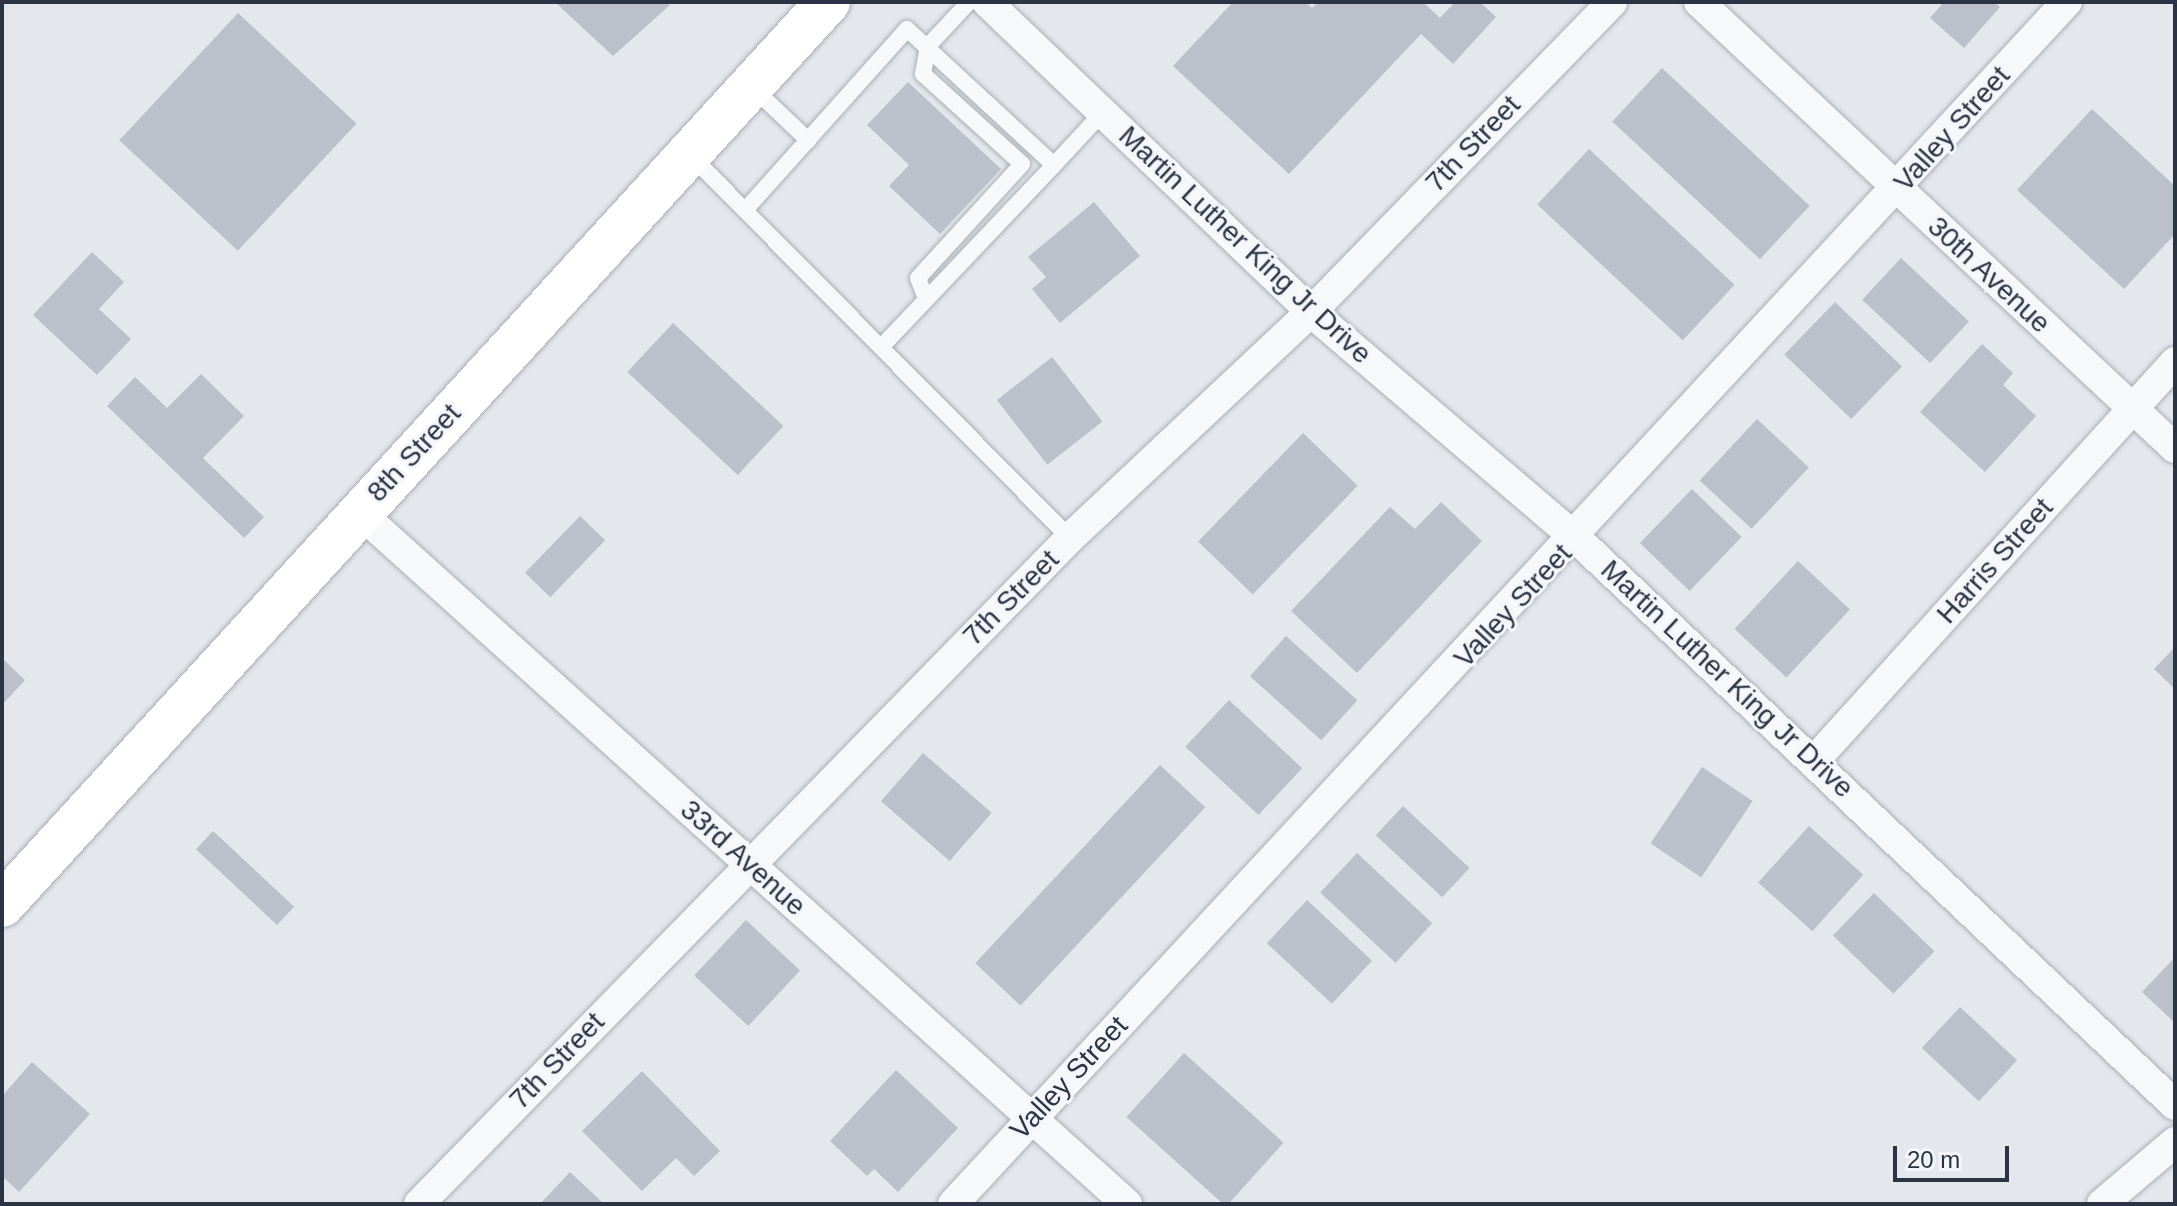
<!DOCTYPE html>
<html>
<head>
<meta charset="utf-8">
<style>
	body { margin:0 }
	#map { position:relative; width:2177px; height:1206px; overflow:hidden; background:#e4e7ec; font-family:Arial,sans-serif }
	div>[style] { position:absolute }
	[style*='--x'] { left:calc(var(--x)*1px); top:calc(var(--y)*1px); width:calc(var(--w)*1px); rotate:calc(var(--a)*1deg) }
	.building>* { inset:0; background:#bbc0ca; transform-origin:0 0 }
	.roads { filter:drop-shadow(0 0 2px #a9aeb7) drop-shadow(0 0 2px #a9aeb7) }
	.lane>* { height:16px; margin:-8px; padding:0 8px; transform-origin:8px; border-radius:8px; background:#f7f8fa }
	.street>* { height:30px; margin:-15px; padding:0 15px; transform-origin:15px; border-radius:15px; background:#f7f8fa }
	.primary>* { height:44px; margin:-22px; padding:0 22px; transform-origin:22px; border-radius:22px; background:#fff }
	span { translate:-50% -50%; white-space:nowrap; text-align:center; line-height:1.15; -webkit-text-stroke:6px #f4f6f9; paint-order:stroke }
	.street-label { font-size:28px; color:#2b3445 }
	.frame { position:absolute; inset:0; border:4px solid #2b3445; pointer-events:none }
	.scale { position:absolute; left:1893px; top:1146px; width:116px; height:36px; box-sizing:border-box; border:4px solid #2b3445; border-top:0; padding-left:10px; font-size:24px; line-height:28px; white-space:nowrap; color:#2b3445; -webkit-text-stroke:6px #f4f6f9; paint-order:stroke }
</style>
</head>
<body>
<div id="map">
	<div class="building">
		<i style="clip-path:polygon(555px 2px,667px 2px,670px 5px,613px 56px)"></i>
		<i style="clip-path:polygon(1233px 2px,1306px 2px,1312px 8px,1318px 2px,1423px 2px,1440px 18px,1455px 2px,1480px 2px,1496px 17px,1453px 64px,1421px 34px,1289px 174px,1173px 66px)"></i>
		<i style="clip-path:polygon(1944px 2px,1994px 2px,2000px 7px,1964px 48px,1930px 18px)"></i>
		<i style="left:238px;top:13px;width:162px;height:174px;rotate:43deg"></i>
		<i style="left:1662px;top:68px;width:202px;height:73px;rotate:43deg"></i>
		<i style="clip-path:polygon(908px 82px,1001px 169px,940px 234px,889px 186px,909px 165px,867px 125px)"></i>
		<i style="clip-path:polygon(2092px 109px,2175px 186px,2175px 234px,2124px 289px,2017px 190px)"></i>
		<i style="left:1589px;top:149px;width:199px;height:76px;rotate:43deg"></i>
		<i style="clip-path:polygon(1094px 202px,1140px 256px,1060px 323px,1032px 289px,1046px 277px,1028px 257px)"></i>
		<i style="clip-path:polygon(92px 252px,124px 282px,99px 309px,131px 339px,97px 375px,33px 315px)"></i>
		<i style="left:1901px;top:258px;width:93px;height:57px;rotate:43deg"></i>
		<i style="left:1835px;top:302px;width:93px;height:73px;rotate:44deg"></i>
		<i style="left:673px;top:323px;width:151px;height:67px;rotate:43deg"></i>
		<i style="clip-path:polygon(1982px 344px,2013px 373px,2003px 385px,2036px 416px,1985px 472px,1920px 412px)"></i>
		<i style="left:1052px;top:357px;width:82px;height:70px;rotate:52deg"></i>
		<i style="clip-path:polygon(201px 374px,244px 416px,203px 458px,264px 517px,244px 538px,107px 406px,135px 377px,167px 408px)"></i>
		<i style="left:1757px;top:419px;width:71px;height:84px;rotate:43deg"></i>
		<i style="left:1303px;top:433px;width:76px;height:151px;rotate:44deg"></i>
		<i style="left:1692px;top:489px;width:69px;height:75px;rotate:44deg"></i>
		<i style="clip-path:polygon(1441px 502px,1482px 541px,1357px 673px,1291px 611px,1390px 507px,1415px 529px)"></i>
		<i style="left:580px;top:516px;width:35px;height:79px;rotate:44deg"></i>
		<i style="left:1798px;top:561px;width:71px;height:93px;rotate:43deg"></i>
		<i style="left:1286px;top:636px;width:96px;height:54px;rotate:42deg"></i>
		<i style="clip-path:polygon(2175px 647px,2175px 689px,2154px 669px)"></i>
		<i style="clip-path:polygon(2px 658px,25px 680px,2px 705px)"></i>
		<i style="left:1229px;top:700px;width:100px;height:64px;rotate:43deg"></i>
		<i style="left:923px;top:753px;width:91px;height:64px;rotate:41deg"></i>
		<i style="left:1160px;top:765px;width:62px;height:271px;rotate:43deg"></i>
		<i style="left:1702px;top:767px;width:61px;height:92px;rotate:34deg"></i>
		<i style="left:1403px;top:806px;width:91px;height:40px;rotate:43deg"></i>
		<i style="left:1809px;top:826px;width:73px;height:76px;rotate:42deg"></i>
		<i style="left:213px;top:831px;width:111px;height:25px;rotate:43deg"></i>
		<i style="left:1357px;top:853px;width:103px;height:54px;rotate:43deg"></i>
		<i style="left:1874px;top:893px;width:84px;height:59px;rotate:44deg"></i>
		<i style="left:1307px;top:900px;width:89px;height:59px;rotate:43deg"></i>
		<i style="left:746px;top:920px;width:74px;height:76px;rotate:43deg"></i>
		<i style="clip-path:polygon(2175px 957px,2175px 1023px,2142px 992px)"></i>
		<i style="left:1960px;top:1007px;width:78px;height:56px;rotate:43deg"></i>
		<i style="left:1184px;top:1053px;width:134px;height:86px;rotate:42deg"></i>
		<i style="clip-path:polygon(32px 1062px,90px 1114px,19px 1192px,2px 1176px,2px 1096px)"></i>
		<i style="clip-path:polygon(896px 1070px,958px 1128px,898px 1192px,874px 1169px,867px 1176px,830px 1141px)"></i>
		<i style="clip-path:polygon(642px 1071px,720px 1151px,694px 1176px,676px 1158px,642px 1191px,582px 1131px)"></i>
		<i style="clip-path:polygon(570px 1172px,604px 1204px,540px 1204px)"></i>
	</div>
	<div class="roads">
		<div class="lane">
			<i style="--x:751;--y:86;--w:79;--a:43.5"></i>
			<i style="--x:691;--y:156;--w:538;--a:45.23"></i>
			<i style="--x:1054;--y:165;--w:72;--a:-47.2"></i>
			<i style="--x:747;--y:208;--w:240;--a:-48.2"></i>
			<i style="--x:907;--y:29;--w:200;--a:42.8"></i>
			<i style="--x:1054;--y:165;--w:251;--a:133.5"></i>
			<i style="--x:926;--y:299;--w:22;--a:-111"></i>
			<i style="--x:918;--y:278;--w:154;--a:-47.6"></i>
			<i style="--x:1022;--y:164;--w:134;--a:-137.7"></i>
			<i style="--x:923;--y:74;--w:28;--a:-80"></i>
			<i style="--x:928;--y:46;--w:60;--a:-47"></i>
		</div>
		<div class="street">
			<i style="--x:987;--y:2;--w:448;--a:43.7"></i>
			<i style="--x:1311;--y:312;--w:348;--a:40.5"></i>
			<i style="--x:1576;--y:538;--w:825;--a:43.43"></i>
			<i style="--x:1699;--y:2;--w:652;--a:43.14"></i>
			<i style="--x:359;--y:512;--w:1034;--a:42.02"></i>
			<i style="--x:1814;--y:761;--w:538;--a:-47.86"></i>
			<i style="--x:419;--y:1204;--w:931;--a:-45.65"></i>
			<i style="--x:1070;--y:538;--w:330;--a:-43.2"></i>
			<i style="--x:1311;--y:312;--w:432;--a:-45.8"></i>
			<i style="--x:953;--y:1204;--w:1639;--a:-47.18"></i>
			<i style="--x:2102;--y:1204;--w:96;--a:-40.3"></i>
		</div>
		<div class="primary">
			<i style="--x:2;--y:905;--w:1224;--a:-47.55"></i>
		</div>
	</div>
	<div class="street-label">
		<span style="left:1952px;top:129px;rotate:-48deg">Valley Street</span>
		<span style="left:1473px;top:144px;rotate:-46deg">7th Street</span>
		<span style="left:1245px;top:245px;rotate:43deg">Martin Luther King Jr Drive</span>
		<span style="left:1989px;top:275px;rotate:43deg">30th Avenue</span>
		<span style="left:414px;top:453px;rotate:-47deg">8th Street</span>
		<span style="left:1995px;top:561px;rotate:-48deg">Harris Street</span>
		<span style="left:1011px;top:598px;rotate:-45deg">7th Street</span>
		<span style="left:1513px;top:606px;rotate:-47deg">Valley Street</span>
		<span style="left:1727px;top:679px;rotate:43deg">Martin Luther King Jr Drive</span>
		<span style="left:743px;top:858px;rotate:42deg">33rd Avenue</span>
		<span style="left:557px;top:1061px;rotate:-46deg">7th Street</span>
		<span style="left:1069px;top:1078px;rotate:-47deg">Valley Street</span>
	</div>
	<div class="frame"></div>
	<div class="scale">20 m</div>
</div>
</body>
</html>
